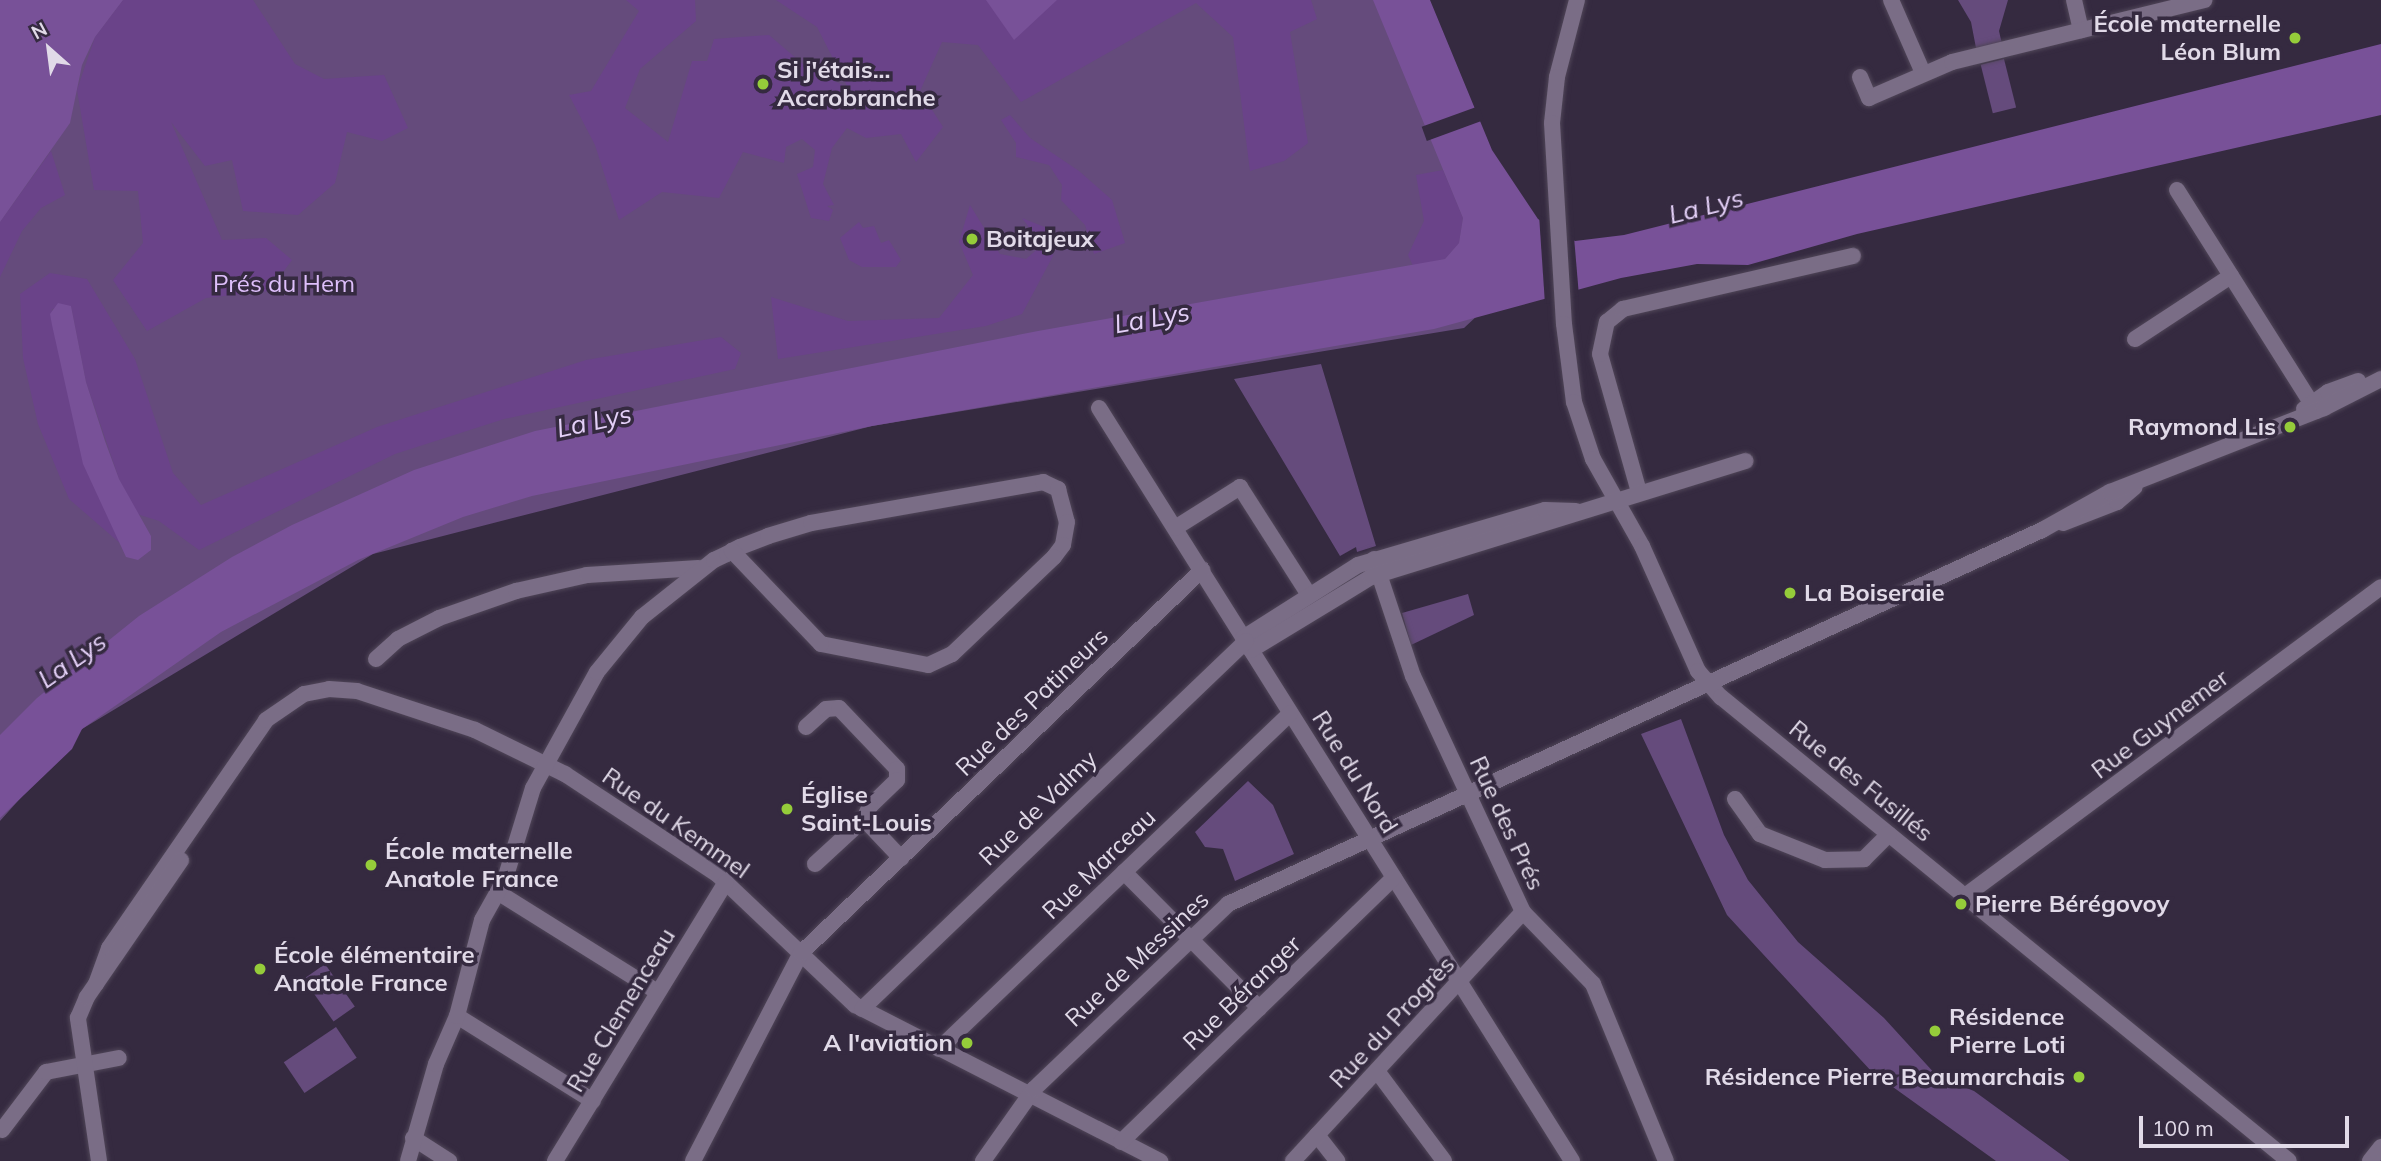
<!DOCTYPE html>
<html>
<head>
<meta charset="utf-8">
<style>
	body { margin:0 }
	#map { position:relative; width:2381px; height:1161px; overflow:hidden; background:#352a40; font-family:Mulish,sans-serif }
	div>[style] { position:absolute }
	[style*='--x'] { left:calc(var(--x)*1px); top:calc(var(--y)*1px); width:calc(var(--w)*1px); rotate:calc(var(--a)*1deg) }
	.green>* { inset:0; background:#654b7c; transform-origin:0 0 }
	.forest>* { inset:0; background:#6a4389 }
	.water>* { inset:0; background:#785198 }
	.pier>* { inset:0; background:#352a40; transform-origin:0 0 }
	.roads { filter:drop-shadow(0 0 2px #504658) drop-shadow(0 0 2px #504658) }
	.minor>* { height:16px; margin:-8px; padding:0 8px; transform-origin:8px; border-radius:8px; background:#7a6d86 }
	.dots>* { width:19px; height:19px; translate:-50% -50%; box-sizing:border-box; border:4px solid #352a40; border-radius:50% }
	span { translate:-50% -50%; white-space:nowrap; text-align:center; line-height:1.15; -webkit-text-stroke:7px #352a40; paint-order:stroke }
	.poi-label { font-size:24px; color:#e1dae8; font-weight:700 }
	.right { translate:-100% -50%; text-align:right }
	.left { translate:0 -50%; text-align:left }
	.park-label { font-size:24px; color:#debffb }
	.street-label { font-size:24px; color:#e1dae8 }
	.water-label { font-size:26px; color:#e4d0f8; font-style:italic }
	.north { position:absolute; left:14px; top:14px; width:70px; height:70px; -webkit-text-stroke:5px #352a40; paint-order:stroke; rotate:332deg; font-size:19px; font-weight:700; line-height:28px; text-align:center; color:#e1dae8 }
	.north::after { content:''; display:block; margin:auto; width:24px; height:32px; background:#e1dae8; clip-path:polygon(50% 0,100% 100%,50% 72%,0 100%) }
	.scale { position:absolute; left:2139px; top:1116px; width:210px; height:32px; box-sizing:border-box; border:4px solid #e1dae8; border-top:0; padding-left:9px; font-size:21px; line-height:24px; white-space:nowrap; color:#e1dae8; -webkit-text-stroke:5px #352a40; paint-order:stroke }
</style>
</head>
<body>
<div id="map">
	<div class="green">
		<i style="clip-path:polygon(0 0,1427px 0,1492px 302px,1464px 328px,872px 426px,373px 554px,82px 729px,0 821px)"></i>
		<i style="clip-path:polygon(1958px 0,2008px 0,1999px 31px,2002px 44px,1976px 48px,1971px 22px)"></i>
		<i style="left:2004px;top:59px;width:50px;height:24px;rotate:76deg"></i>
		<i style="clip-path:polygon(1321px 364px,1376px 546px,1357px 552px,1356px 547px,1340px 556px,1234px 379px)"></i>
		<i style="clip-path:polygon(1468px 594px,1474px 615px,1411px 645px,1402px 613px)"></i>
		<i style="clip-path:polygon(1681px 719px,1724px 835px,1748px 880px,1798px 942px,1884px 1018px,1937px 1076px,1974px 1091px,2070px 1161px,1996px 1161px,1872px 1072px,1727px 915px,1641px 734px)"></i>
		<i style="clip-path:polygon(1248px 781px,1273px 805px,1294px 854px,1235px 881px,1223px 849px,1205px 847px,1195px 832px)"></i>
		<i style="left:325px;top:964px;width:52px;height:26px;rotate:55deg"></i>
		<i style="left:336px;top:1027px;width:37px;height:63px;rotate:56deg"></i>
	</div>
	<div class="forest">
		<i style="clip-path:polygon(123px 0,253px 0,295px 64px,324px 79px,384px 75px,408px 128px,382px 141px,347px 132px,335px 183px,298px 215px,243px 211px,232px 160px,205px 166px,171px 122px,222px 240px,266px 238px,292px 260px,269px 291px,206px 298px,147px 331px,113px 280px,143px 243px,138px 191px,94px 190px,77px 90px,95px 37px)"></i>
		<i style="clip-path:polygon(626px 0,695px 0,696px 21px,640px 69px,625px 108px,668px 142px,692px 61px,707px 61px,714px 39px,769px 35px,804px 65px,848px 88px,817px 27px,776px 0,1311px 0,1317px 19px,1290px 32px,1308px 143px,1284px 161px,1250px 171px,1233px 37px,1196px 3px,1021px 102px,978px 45px,942px 42px,920px 91px,943px 127px,916px 162px,901px 134px,866px 138px,847px 128px,832px 148px,823px 184px,834px 205px,827px 206px,833px 210px,829px 221px,811px 218px,797px 174px,813px 167px,815px 150px,802px 139px,786px 147px,784px 163px,743px 152px,719px 198px,662px 192px,619px 220px,595px 145px,569px 95px,591px 91px,639px 11px)"></i>
		<i style="clip-path:polygon(1010px 115px,1030px 138px,1079px 171px,1112px 200px,1125px 243px,1094px 254px,1085px 225px,1061px 200px,1062px 185px,1049px 165px,1016px 157px,1016px 143px,1001px 120px)"></i>
		<i style="clip-path:polygon(51px 151px,65px 195px,41px 208px,22px 231px,0 277px,0 222px)"></i>
		<i style="clip-path:polygon(1443px 170px,1463px 218px,1459px 243px,1445px 259px,1413px 266px,1408px 255px,1424px 221px,1416px 175px)"></i>
		<i style="clip-path:polygon(970px 205px,1000px 254px,1026px 259px,1042px 245px,1022px 218px,1047px 228px,1053px 256px,1022px 314px,986px 326px,778px 359px,771px 297px,848px 321px,939px 318px,973px 275px,959px 242px)"></i>
		<i style="clip-path:polygon(859px 222px,863px 228px,874px 226px,881px 243px,889px 240px,901px 260px,896px 267px,862px 267px,849px 260px,840px 238px)"></i>
		<i style="clip-path:polygon(50px 273px,87px 279px,135px 359px,173px 473px,201px 505px,377px 427px,586px 360px,721px 337px,741px 353px,735px 369px,504px 419px,395px 454px,199px 550px,159px 521px,137px 514px,119px 479px,86px 382px,71px 306px,52px 309px,66px 382px,105px 509px,121px 544px,69px 499px,38px 424px,23px 358px,20px 294px)"></i>
	</div>
	<div class="water">
		<i style="clip-path:polygon(0 0,123px 0,95px 37px,82px 65px,70px 123px,0 222px)"></i>
		<i style="clip-path:polygon(986px 0,1057px 0,1014px 40px)"></i>
		<i style="clip-path:polygon(1373px 0,1430px 0,1492px 150px,1538px 219px,1575px 241px,1624px 235px,2381px 44px,2381px 115px,1857px 234px,1748px 265px,1697px 264px,1621px 278px,1434px 329px,872px 426px,532px 496px,463px 517px,358px 560px,221px 632px,82px 729px,72px 749px,0 818px,0 735px,37px 698px,139px 616px,232px 557px,292px 525px,414px 470px,535px 431px,1038px 331px,1445px 259px,1459px 243px,1463px 218px)"></i>
		<i style="clip-path:polygon(58px 303px,71px 306px,86px 382px,105px 441px,119px 479px,151px 536px,151px 550px,138px 560px,126px 557px,83px 464px,52px 325px,50px 314px)"></i>
	</div>
	<div class="pier">
		<i style="left:1479px;top:106px;width:15px;height:61px;rotate:70deg"></i>
		<i style="clip-path:polygon(1539px 215px,1574px 237px,1579px 296px,1545px 304px)"></i>
	</div>
	<div class="roads">
		<div class="minor">
			<i style="--x:1577;--y:0;--w:80;--a:104.6"></i>
			<i style="--x:1557;--y:77;--w:46;--a:96.2"></i>
			<i style="--x:1552;--y:123;--w:201;--a:86.6"></i>
			<i style="--x:1564;--y:324;--w:79;--a:82.7"></i>
			<i style="--x:1574;--y:402;--w:60;--a:71.6"></i>
			<i style="--x:1593;--y:459;--w:100;--a:60.6"></i>
			<i style="--x:1642;--y:546;--w:137;--a:65.9"></i>
			<i style="--x:1698;--y:671;--w:35;--a:49"></i>
			<i style="--x:1721;--y:697;--w:733;--a:39.25"></i>
			<i style="--x:1891;--y:0;--w:80;--a:66.3"></i>
			<i style="--x:2074;--y:0;--w:31;--a:77"></i>
			<i style="--x:1860;--y:77;--w:23;--a:67"></i>
			<i style="--x:1869;--y:98;--w:90;--a:-23.4"></i>
			<i style="--x:1952;--y:62;--w:260;--a:-13.8"></i>
			<i style="--x:2177;--y:190;--w:261;--a:57.8"></i>
			<i style="--x:2135;--y:339;--w:115;--a:-33.3"></i>
			<i style="--x:1099;--y:408;--w:889;--a:57.86"></i>
			<i style="--x:2304;--y:409;--w:29;--a:-35"></i>
			<i style="--x:2328;--y:392;--w:32;--a:-20"></i>
			<i style="--x:1639;--y:492;--w:143;--a:-105.8"></i>
			<i style="--x:1600;--y:354;--w:33;--a:-78"></i>
			<i style="--x:1607;--y:322;--w:21;--a:-39"></i>
			<i style="--x:1623;--y:309;--w:236;--a:-13"></i>
			<i style="--x:2063;--y:523;--w:58;--a:-21.3"></i>
			<i style="--x:2117;--y:502;--w:23;--a:-40"></i>
			<i style="--x:1175;--y:528;--w:77;--a:-32.2"></i>
			<i style="--x:1240;--y:487;--w:128;--a:57.4"></i>
			<i style="--x:1374;--y:559;--w:123;--a:71.6"></i>
			<i style="--x:1413;--y:676;--w:260;--a:65"></i>
			<i style="--x:1523;--y:912;--w:100;--a:45.8"></i>
			<i style="--x:1593;--y:984;--w:191;--a:67.6"></i>
			<i style="--x:1243;--y:638;--w:136;--a:-32.4"></i>
			<i style="--x:1358;--y:565;--w:195;--a:-16.4"></i>
			<i style="--x:1545;--y:510;--w:31;--a:2"></i>
			<i style="--x:1251;--y:650;--w:140;--a:-31.3"></i>
			<i style="--x:1371;--y:577;--w:392;--a:-17.2"></i>
			<i style="--x:376;--y:659;--w:30;--a:-42"></i>
			<i style="--x:398;--y:639;--w:46;--a:-27.1"></i>
			<i style="--x:439;--y:618;--w:82;--a:-19.3"></i>
			<i style="--x:516;--y:591;--w:73;--a:-12.7"></i>
			<i style="--x:587;--y:575;--w:112;--a:-3.6"></i>
			<i style="--x:806;--y:727;--w:27;--a:-42"></i>
			<i style="--x:826;--y:709;--w:13;--a:-4"></i>
			<i style="--x:839;--y:708;--w:84;--a:46.4"></i>
			<i style="--x:897;--y:769;--w:11;--a:90"></i>
			<i style="--x:897;--y:780;--w:37;--a:136"></i>
			<i style="--x:870;--y:806;--w:14;--a:115"></i>
			<i style="--x:1735;--y:799;--w:43;--a:54.5"></i>
			<i style="--x:1760;--y:834;--w:70;--a:21.8"></i>
			<i style="--x:1825;--y:860;--w:39;--a:-1"></i>
			<i style="--x:1864;--y:859;--w:35;--a:-45"></i>
			<i style="--x:815;--y:864;--w:67;--a:-42.6"></i>
			<i style="--x:864;--y:819;--w:54;--a:46.5"></i>
			<i style="--x:1124;--y:872;--w:192;--a:45.2"></i>
			<i style="--x:499;--y:893;--w:185;--a:32"></i>
			<i style="--x:1965;--y:896;--w:518;--a:-36.6"></i>
			<i style="--x:96;--y:984;--w:38;--a:-70"></i>
			<i style="--x:109;--y:948;--w:277;--a:-55.4"></i>
			<i style="--x:266;--y:720;--w:46;--a:-34.4"></i>
			<i style="--x:304;--y:694;--w:25;--a:-11"></i>
			<i style="--x:329;--y:689;--w:28;--a:4"></i>
			<i style="--x:357;--y:691;--w:124;--a:18.3"></i>
			<i style="--x:475;--y:730;--w:100;--a:26.1"></i>
			<i style="--x:565;--y:774;--w:183;--a:33.4"></i>
			<i style="--x:718;--y:875;--w:189;--a:43.5"></i>
			<i style="--x:855;--y:1005;--w:343;--a:27.1"></i>
			<i style="--x:862;--y:1009;--w:532;--a:-43.78"></i>
			<i style="--x:457;--y:1016;--w:160;--a:32"></i>
			<i style="--x:939;--y:1049;--w:486;--a:-43.7"></i>
			<i style="--x:1377;--y:1071;--w:112;--a:53.3"></i>
			<i style="--x:2;--y:1130;--w:73;--a:-52.8"></i>
			<i style="--x:46;--y:1072;--w:74;--a:-10.9"></i>
			<i style="--x:1317;--y:1135;--w:33;--a:52"></i>
			<i style="--x:413;--y:1138;--w:43;--a:32.6"></i>
			<i style="--x:1121;--y:1142;--w:380;--a:-44.1"></i>
			<i style="--x:99;--y:1161;--w:145;--a:-98.4"></i>
			<i style="--x:78;--y:1018;--w:23;--a:-67"></i>
			<i style="--x:87;--y:997;--w:166;--a:-55.5"></i>
			<i style="--x:408;--y:1161;--w:101;--a:-73.9"></i>
			<i style="--x:436;--y:1064;--w:52;--a:-66.4"></i>
			<i style="--x:457;--y:1016;--w:99;--a:-75.4"></i>
			<i style="--x:482;--y:920;--w:47;--a:-60.7"></i>
			<i style="--x:505;--y:879;--w:95;--a:-72.9"></i>
			<i style="--x:533;--y:788;--w:132;--a:-61.1"></i>
			<i style="--x:597;--y:672;--w:71;--a:-50.7"></i>
			<i style="--x:642;--y:617;--w:92;--a:-38.4"></i>
			<i style="--x:714;--y:560;--w:14;--a:-25"></i>
			<i style="--x:727;--y:554;--w:6;--a:-31"></i>
			<i style="--x:732;--y:551;--w:9;--a:-27"></i>
			<i style="--x:740;--y:547;--w:30;--a:-21"></i>
			<i style="--x:768;--y:536;--w:45;--a:-16.8"></i>
			<i style="--x:811;--y:523;--w:236;--a:-10"></i>
			<i style="--x:1043;--y:482;--w:17;--a:25"></i>
			<i style="--x:1058;--y:489;--w:34;--a:75"></i>
			<i style="--x:1067;--y:522;--w:23;--a:100"></i>
			<i style="--x:1063;--y:545;--w:15;--a:127"></i>
			<i style="--x:1054;--y:557;--w:141;--a:136.4"></i>
			<i style="--x:952;--y:654;--w:26;--a:155"></i>
			<i style="--x:928;--y:665;--w:109;--a:-168.9"></i>
			<i style="--x:821;--y:644;--w:129;--a:-133.7"></i>
			<i style="--x:555;--y:1161;--w:327;--a:-58.5"></i>
			<i style="--x:693;--y:1161;--w:234;--a:-62.6"></i>
			<i style="--x:801;--y:953;--w:555;--a:-43.68"></i>
			<i style="--x:983;--y:1161;--w:88;--a:-54.7"></i>
			<i style="--x:1034;--y:1089;--w:268;--a:-43.6"></i>
			<i style="--x:1228;--y:904;--w:896;--a:-24.68"></i>
			<i style="--x:2042;--y:530;--w:78;--a:-29.2"></i>
			<i style="--x:2110;--y:492;--w:230;--a:-21.4"></i>
			<i style="--x:2324;--y:408;--w:64;--a:-27"></i>
			<i style="--x:1293;--y:1161;--w:339;--a:-47.3"></i>
			<i style="--x:2370;--y:1161;--w:18;--a:-52"></i>
		</div>
	</div>
	<div class="dots">
		<i style="left:2295px;top:38px;background:#95cc3a"></i>
		<i style="left:763px;top:84px;background:#95cc3a"></i>
		<i style="left:972px;top:239px;background:#95cc3a"></i>
		<i style="left:2290px;top:427px;background:#95cc3a"></i>
		<i style="left:1790px;top:593px;background:#95cc3a"></i>
		<i style="left:787px;top:809px;background:#95cc3a"></i>
		<i style="left:371px;top:865px;background:#95cc3a"></i>
		<i style="left:1961px;top:904px;background:#95cc3a"></i>
		<i style="left:260px;top:969px;background:#95cc3a"></i>
		<i style="left:1935px;top:1031px;background:#95cc3a"></i>
		<i style="left:967px;top:1043px;background:#95cc3a"></i>
		<i style="left:2079px;top:1077px;background:#95cc3a"></i>
	</div>
	<div class="poi-label">
		<span class="right" style="left:2281px;top:38px">École maternelle<br>Léon Blum</span>
		<span class="left" style="left:777px;top:84px">Si j'étais...<br>Accrobranche</span>
		<span class="left" style="left:986px;top:239px">Boitajeux</span>
		<span class="right" style="left:2276px;top:427px">Raymond Lis</span>
		<span class="left" style="left:1804px;top:593px">La Boiseraie</span>
		<span class="left" style="left:801px;top:809px">Église<br>Saint-Louis</span>
		<span class="left" style="left:385px;top:865px">École maternelle<br>Anatole France</span>
		<span class="left" style="left:1975px;top:904px">Pierre Bérégovoy</span>
		<span class="left" style="left:274px;top:969px">École élémentaire<br>Anatole France</span>
		<span class="left" style="left:1949px;top:1031px">Résidence<br>Pierre Loti</span>
		<span class="right" style="left:953px;top:1043px">A l'aviation</span>
		<span class="right" style="left:2065px;top:1077px">Résidence Pierre Beaumarchais</span>
	</div>
	<div class="park-label">
		<span style="left:284px;top:284px">Prés du Hem</span>
	</div>
	<div class="street-label">
		<span style="left:1032px;top:702px;rotate:-44deg">Rue des Patineurs</span>
		<span style="left:2160px;top:724px;rotate:-37deg">Rue Guynemer</span>
		<span style="left:1355px;top:772px;rotate:58deg">Rue du Nord</span>
		<span style="left:1861px;top:781px;rotate:39deg">Rue des Fusillés</span>
		<span style="left:1038px;top:808px;rotate:-44deg">Rue de Valmy</span>
		<span style="left:676px;top:823px;rotate:35deg">Rue du Kemmel</span>
		<span style="left:1507px;top:823px;rotate:65deg">Rue des Prés</span>
		<span style="left:1099px;top:864px;rotate:-44deg">Rue Marceau</span>
		<span style="left:1137px;top:959px;rotate:-43deg">Rue de Messines</span>
		<span style="left:1242px;top:993px;rotate:-44deg">Rue Béranger</span>
		<span style="left:621px;top:1010px;rotate:-59deg">Rue Clemenceau</span>
		<span style="left:1392px;top:1022px;rotate:-47deg">Rue du Progrès</span>
	</div>
	<div class="water-label">
		<span style="left:1706px;top:206px;rotate:-14deg">La Lys</span>
		<span style="left:1152px;top:318px;rotate:-10deg">La Lys</span>
		<span style="left:594px;top:421px;rotate:-12deg">La Lys</span>
		<span style="left:72px;top:660px;rotate:-35deg">La Lys</span>
	</div>
	<div class="north">N</div>
	<div class="scale">100 m</div>
</div>
</body>
</html>
